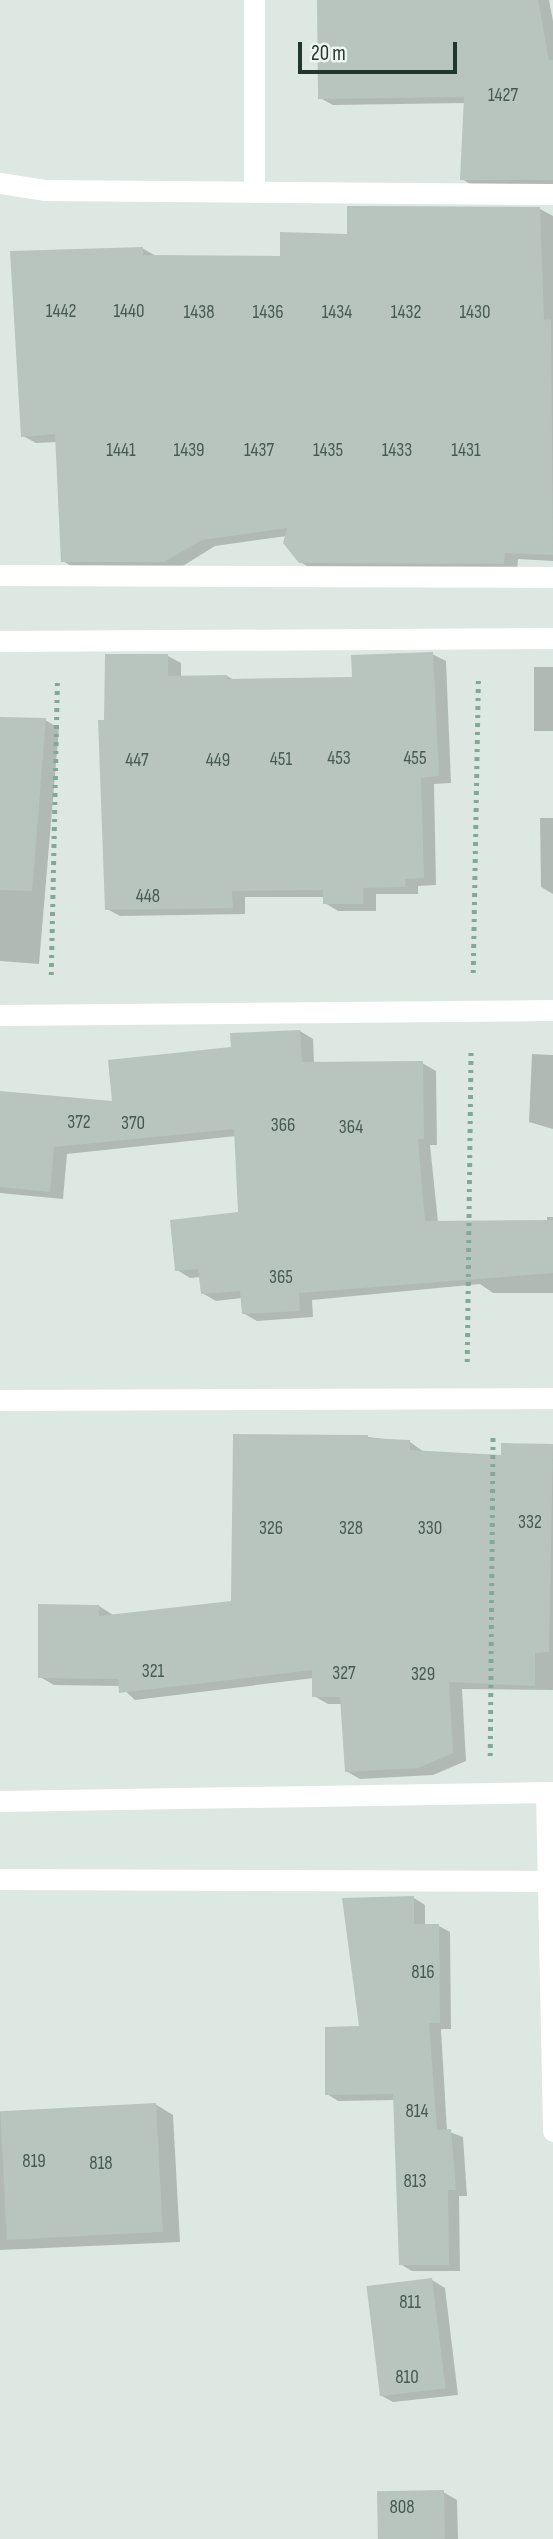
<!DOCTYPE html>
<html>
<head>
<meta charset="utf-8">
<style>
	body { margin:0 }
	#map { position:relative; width:553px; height:2539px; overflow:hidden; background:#dee8e2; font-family:"Sofia Sans Condensed",sans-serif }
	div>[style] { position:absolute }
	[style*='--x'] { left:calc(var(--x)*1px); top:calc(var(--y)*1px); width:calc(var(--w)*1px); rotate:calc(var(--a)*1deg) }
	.shadow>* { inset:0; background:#0003; transform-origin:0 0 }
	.building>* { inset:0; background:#b7c5be; transform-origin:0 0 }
	.path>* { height:4.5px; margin-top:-2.25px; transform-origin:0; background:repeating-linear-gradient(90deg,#82a996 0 3.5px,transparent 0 8.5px) }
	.minor>* { height:21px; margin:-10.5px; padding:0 10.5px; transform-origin:10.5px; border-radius:10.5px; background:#fff }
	span { translate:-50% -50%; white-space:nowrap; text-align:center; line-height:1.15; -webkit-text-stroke:5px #eef5f0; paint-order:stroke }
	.number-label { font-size:19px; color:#465a51 }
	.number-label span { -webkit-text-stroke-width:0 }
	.scale { position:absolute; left:298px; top:42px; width:159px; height:32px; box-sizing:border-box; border:4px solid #21362d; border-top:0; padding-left:9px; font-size:21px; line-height:24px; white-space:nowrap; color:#21362d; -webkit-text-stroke:5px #eef5f0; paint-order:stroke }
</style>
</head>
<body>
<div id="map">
	<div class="shadow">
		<i style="clip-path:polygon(319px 0,549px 0,553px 21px,553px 186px,475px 187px,462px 179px,466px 103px,333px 105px,320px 98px)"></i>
		<i style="clip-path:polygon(540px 209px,553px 216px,553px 561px,518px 559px,517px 570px,314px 570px,300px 562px,287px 536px,215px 546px,178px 569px,76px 569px,63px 561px,57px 442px,36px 443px,23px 436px,142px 248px,156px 256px,282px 258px,349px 235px)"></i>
		<i style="clip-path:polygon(432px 654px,446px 661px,451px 783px,434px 784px,436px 885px,418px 886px,418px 894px,376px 894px,376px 911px,338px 911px,325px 903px,324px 897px,245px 897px,245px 914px,120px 916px,107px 909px,105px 722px,168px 656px,181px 663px,181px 677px,227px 676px,234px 680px,354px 679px)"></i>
		<i style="left:534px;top:667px;width:19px;height:64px"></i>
		<i style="clip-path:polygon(45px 720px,59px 728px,39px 964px,0 961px,0 721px)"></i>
		<i style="clip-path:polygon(540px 818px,553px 818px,553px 894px,541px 887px)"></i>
		<i style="clip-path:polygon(300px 1031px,313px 1039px,314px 1063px,422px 1063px,436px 1071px,437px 1145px,430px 1145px,438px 1222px,547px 1222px,547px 1217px,553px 1217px,553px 1293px,493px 1293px,480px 1284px,312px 1300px,313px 1317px,257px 1321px,243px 1313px,242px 1298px,216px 1301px,202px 1293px,201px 1277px,190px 1278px,177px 1270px,240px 1214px,236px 1136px,67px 1154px,63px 1199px,0 1193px,0 1109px,114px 1103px,233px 1049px)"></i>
		<i style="clip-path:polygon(532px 1054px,553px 1055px,553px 1129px,529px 1122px)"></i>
		<i style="clip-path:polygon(368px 1437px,410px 1442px,424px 1452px,502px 1457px,503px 1445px,553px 1446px,553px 1690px,462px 1689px,466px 1761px,433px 1775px,360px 1779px,346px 1771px,342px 1704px,328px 1704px,314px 1696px,314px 1678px,135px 1700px,120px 1686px,54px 1685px,40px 1677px,99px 1606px,113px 1615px,233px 1602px)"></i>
		<i style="clip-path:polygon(414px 1898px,425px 1905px,425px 1926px,439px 1926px,450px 1932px,451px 2029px,441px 2029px,447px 2131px,463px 2137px,467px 2196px,459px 2196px,460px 2271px,412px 2271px,400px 2264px,395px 2100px,338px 2101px,327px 2094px,361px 2028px)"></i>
		<i style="clip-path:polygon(155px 2104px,173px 2115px,180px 2242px,0 2250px,0 2112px)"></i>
		<i style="clip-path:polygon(432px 2280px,445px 2288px,458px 2395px,393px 2402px,380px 2395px)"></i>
		<i style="clip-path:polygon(443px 2492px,457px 2500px,458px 2539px,380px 2539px)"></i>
	</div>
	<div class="building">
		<i style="clip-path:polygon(317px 0,538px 0,549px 60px,553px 60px,553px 180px,460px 180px,464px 97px,318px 99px)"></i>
		<i style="clip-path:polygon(347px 206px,540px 207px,544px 320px,551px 319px,553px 555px,505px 553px,504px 564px,299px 563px,283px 543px,287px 528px,202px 540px,164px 562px,61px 562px,55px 434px,21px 437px,10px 251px,143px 247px,143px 255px,280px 256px,280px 232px,347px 234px)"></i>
		<i style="clip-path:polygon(433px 652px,439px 776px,421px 778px,424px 878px,405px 879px,406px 887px,363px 888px,363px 904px,323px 904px,323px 890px,232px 891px,233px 908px,105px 910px,98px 720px,104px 720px,105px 654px,168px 654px,168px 676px,227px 675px,227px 679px,352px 677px,351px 655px)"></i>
		<i style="clip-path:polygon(0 717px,46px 718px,32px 891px,0 890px)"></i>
		<i style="clip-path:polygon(300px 1030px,302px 1062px,423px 1061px,424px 1139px,418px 1139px,425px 1221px,553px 1220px,553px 1273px,299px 1293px,300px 1311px,242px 1314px,240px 1291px,201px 1294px,198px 1269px,175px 1271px,170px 1220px,238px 1212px,234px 1129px,54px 1147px,50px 1192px,0 1187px,0 1091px,112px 1101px,108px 1060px,231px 1047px,230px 1033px)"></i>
		<i style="clip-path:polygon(233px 1434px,368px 1435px,368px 1438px,410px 1440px,410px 1450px,501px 1455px,501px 1443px,553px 1444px,549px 1652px,535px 1653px,535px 1686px,449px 1682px,453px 1753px,418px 1768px,345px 1772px,340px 1697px,312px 1697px,312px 1670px,119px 1693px,118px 1679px,38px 1678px,38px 1604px,99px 1605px,99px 1616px,231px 1601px)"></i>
		<i style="clip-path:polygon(414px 1896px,414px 1924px,439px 1924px,440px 2023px,429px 2023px,437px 2130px,451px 2129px,456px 2190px,448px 2190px,449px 2265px,399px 2265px,393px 2094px,325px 2095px,325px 2027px,359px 2026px,342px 1898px)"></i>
		<i style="left:156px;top:2103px;width:129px;height:156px;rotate:87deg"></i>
		<i style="left:432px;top:2278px;width:111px;height:66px;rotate:83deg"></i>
		<i style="left:444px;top:2490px;width:49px;height:67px;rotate:89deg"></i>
	</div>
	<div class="path">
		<i style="--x:473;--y:973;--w:295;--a:-89"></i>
		<i style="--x:51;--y:975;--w:295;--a:-88.8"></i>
		<i style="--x:467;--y:1362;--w:314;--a:-89.3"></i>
		<i style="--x:490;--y:1756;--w:320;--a:-89.5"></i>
	</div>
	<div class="minor">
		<i style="--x:254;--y:0;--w:192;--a:90"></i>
		<i style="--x:0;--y:183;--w:46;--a:8.8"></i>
		<i style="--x:45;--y:190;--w:508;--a:0.45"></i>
		<i style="--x:0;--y:575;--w:553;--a:0.21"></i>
		<i style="--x:0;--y:641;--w:553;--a:-0.31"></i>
		<i style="--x:0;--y:1015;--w:553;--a:-0.52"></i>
		<i style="--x:0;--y:1400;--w:553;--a:-0.21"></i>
		<i style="--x:546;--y:1792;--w:339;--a:88.8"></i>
		<i style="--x:0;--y:1801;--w:553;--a:-0.93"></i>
		<i style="--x:0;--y:1879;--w:553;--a:0.21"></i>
	</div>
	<div class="number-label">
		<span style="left:503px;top:96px">1427</span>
		<span style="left:61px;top:312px">1442</span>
		<span style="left:129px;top:312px">1440</span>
		<span style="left:199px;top:313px">1438</span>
		<span style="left:268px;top:313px">1436</span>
		<span style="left:337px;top:313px">1434</span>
		<span style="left:406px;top:313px">1432</span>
		<span style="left:475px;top:313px">1430</span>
		<span style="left:121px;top:451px">1441</span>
		<span style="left:189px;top:451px">1439</span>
		<span style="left:259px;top:451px">1437</span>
		<span style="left:328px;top:451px">1435</span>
		<span style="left:397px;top:451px">1433</span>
		<span style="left:466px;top:451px">1431</span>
		<span style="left:339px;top:759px">453</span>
		<span style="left:415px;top:759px">455</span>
		<span style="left:281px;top:760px">451</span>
		<span style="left:137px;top:761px">447</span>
		<span style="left:218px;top:761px">449</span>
		<span style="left:148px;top:897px">448</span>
		<span style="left:79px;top:1123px">372</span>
		<span style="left:133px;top:1124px">370</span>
		<span style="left:283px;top:1126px">366</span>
		<span style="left:351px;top:1128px">364</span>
		<span style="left:281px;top:1278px">365</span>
		<span style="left:530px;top:1523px">332</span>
		<span style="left:271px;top:1529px">326</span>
		<span style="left:351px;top:1529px">328</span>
		<span style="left:430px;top:1529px">330</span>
		<span style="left:153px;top:1672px">321</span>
		<span style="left:344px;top:1674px">327</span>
		<span style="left:423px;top:1675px">329</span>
		<span style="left:423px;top:1973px">816</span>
		<span style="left:417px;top:2112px">814</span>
		<span style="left:34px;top:2162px">819</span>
		<span style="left:101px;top:2164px">818</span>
		<span style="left:415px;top:2182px">813</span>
		<span style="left:410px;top:2303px">811</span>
		<span style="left:407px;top:2378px">810</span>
		<span style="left:402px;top:2508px">808</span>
	</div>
	<div class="scale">20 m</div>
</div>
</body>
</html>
